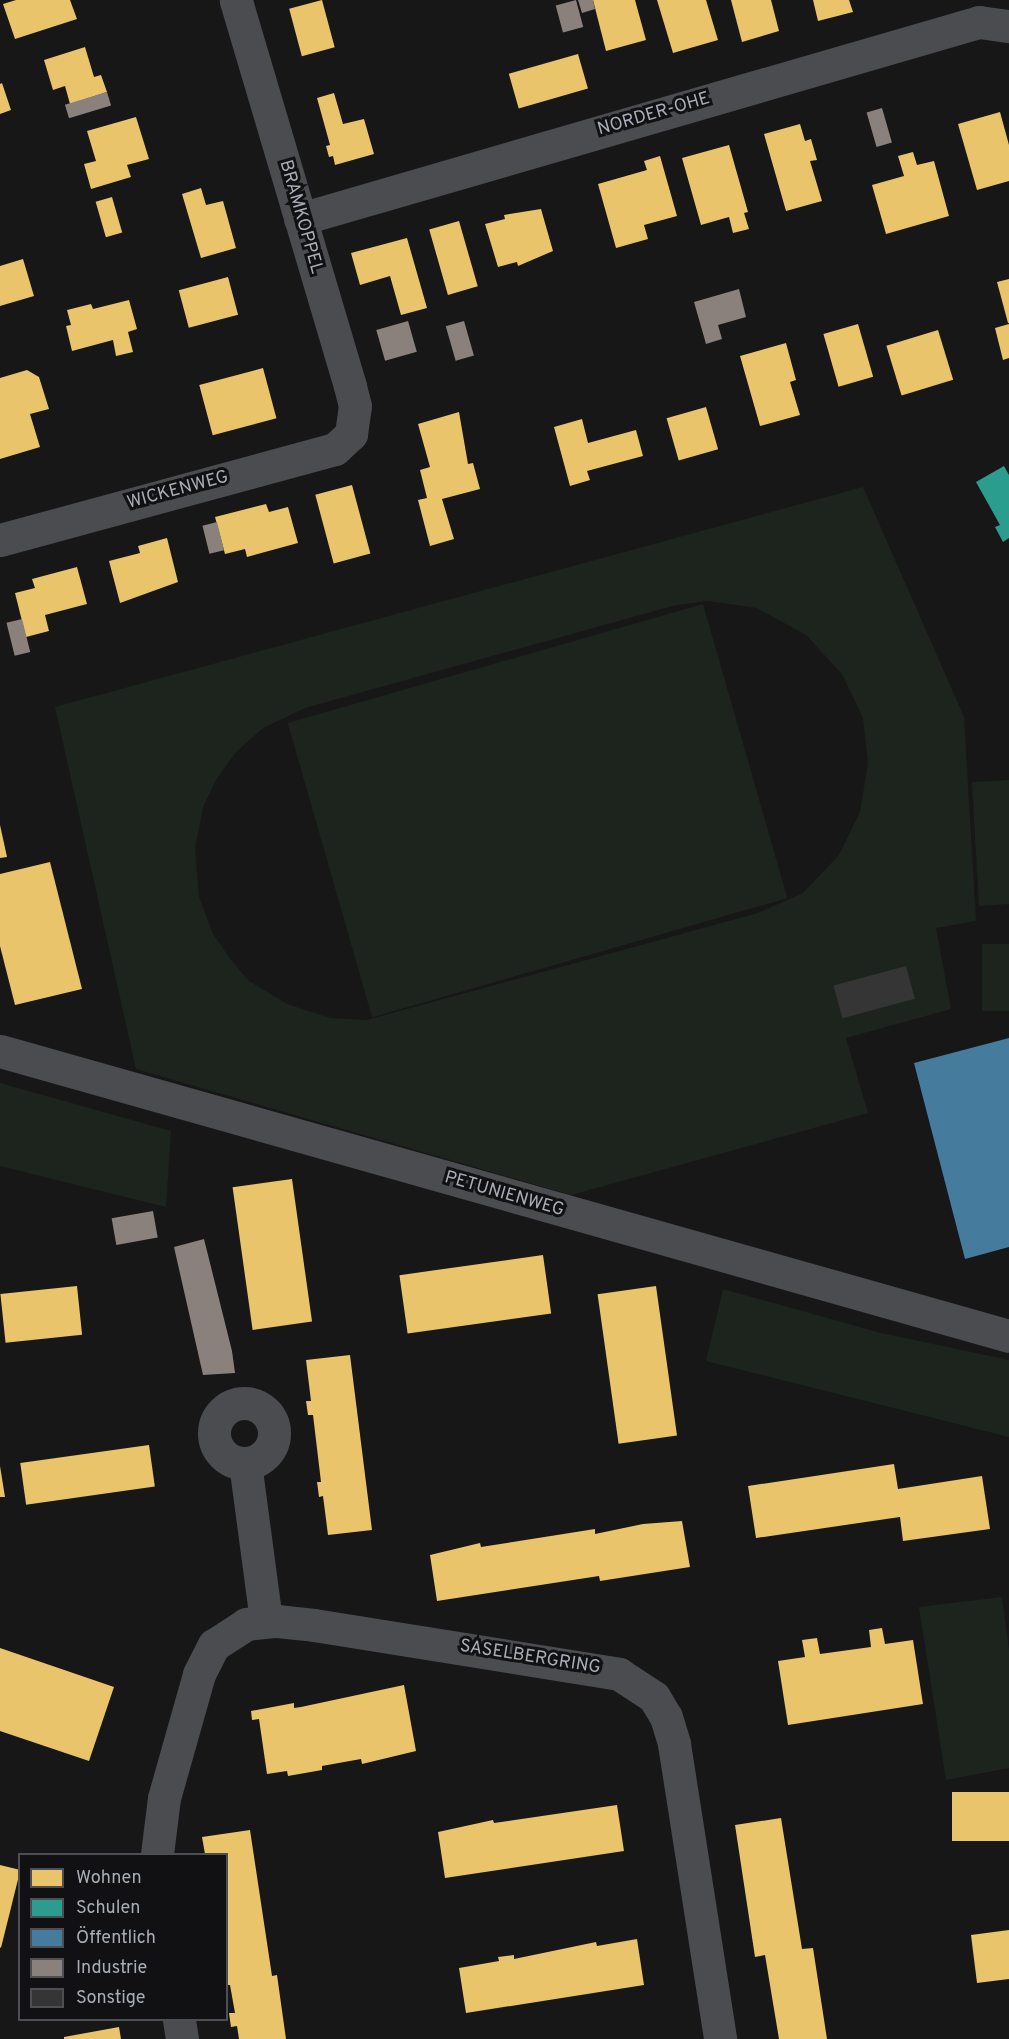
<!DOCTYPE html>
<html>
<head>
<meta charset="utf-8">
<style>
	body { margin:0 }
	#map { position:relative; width:1009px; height:2039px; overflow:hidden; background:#171717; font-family:Overpass,sans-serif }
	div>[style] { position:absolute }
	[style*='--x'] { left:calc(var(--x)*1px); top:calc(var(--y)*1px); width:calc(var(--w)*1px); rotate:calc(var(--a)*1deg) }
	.green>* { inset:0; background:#1d241e; transform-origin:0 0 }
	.homes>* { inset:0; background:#e9c46a; transform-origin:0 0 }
	.schools>* { inset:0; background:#2a9d8f }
	.public>* { inset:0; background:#457b9d }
	.industry>* { inset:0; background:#8a817c; transform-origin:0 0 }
	.building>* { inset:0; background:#353536; transform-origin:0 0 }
	.minor>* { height:33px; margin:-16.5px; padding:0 16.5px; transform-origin:16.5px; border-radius:16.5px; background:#4b4c50 }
	.minor>.ring { margin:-16.5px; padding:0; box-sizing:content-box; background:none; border:33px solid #4b4c50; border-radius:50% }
	span { translate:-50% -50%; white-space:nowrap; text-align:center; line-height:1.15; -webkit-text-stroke:6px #111113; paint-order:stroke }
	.street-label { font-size:18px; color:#a8adb8 }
	.legend { position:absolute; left:18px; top:1853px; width:210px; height:168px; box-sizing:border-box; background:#111113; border:2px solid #4d4f55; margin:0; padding:8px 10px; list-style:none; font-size:18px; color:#a8adb8 }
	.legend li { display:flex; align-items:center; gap:12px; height:30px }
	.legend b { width:30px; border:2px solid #4d4f55 }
</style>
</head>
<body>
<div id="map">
	<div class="green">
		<i style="clip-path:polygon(evenodd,863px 487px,964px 717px,976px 921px,936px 928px,951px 1009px,846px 1038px,868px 1113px,571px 1195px,136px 1069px,55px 707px,863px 487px,708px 601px,757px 608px,806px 635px,842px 674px,863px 718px,868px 763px,860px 812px,839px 855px,803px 893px,758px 913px,367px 1020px,330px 1018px,287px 1004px,249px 981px,231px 960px,213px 934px,199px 897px,195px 848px,203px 807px,217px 778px,236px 752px,263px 728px,305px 708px,676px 605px,708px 601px)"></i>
		<i style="left:703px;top:604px;width:306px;height:432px;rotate:74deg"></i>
		<i style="clip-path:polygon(1009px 780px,1009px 904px,979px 906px,972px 782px)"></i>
		<i style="left:1009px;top:944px;width:67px;height:27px;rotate:90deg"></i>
		<i style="clip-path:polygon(0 1083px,171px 1131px,166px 1207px,0 1166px)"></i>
		<i style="clip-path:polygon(723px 1289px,881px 1333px,1009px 1360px,1009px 1437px,706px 1361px)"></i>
		<i style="clip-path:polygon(1002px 1597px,1009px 1650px,1009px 1768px,946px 1780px,919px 1607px)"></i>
	</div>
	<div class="homes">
		<i style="clip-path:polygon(16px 0,70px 0,77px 19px,15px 39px,3px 4px)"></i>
		<i style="left:322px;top:0;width:49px;height:34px;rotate:75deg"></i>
		<i style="clip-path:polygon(593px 0,635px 0,646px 40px,606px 51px)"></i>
		<i style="clip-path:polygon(657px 0,706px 0,718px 40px,673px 53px)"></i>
		<i style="clip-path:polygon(731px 0,771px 0,779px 31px,742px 42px)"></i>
		<i style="clip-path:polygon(813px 0,849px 0,853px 12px,818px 21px)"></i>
		<i style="clip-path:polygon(85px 47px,94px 77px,101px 75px,107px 92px,70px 104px,65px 86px,53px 90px,44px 60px)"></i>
		<i style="left:578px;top:54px;width:36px;height:72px;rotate:74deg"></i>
		<i style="clip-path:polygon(2px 83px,11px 110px,0 114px,0 84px)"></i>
		<i style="clip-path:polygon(334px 93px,343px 124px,364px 119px,374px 154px,335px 165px,333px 156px,329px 157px,326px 146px,330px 145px,317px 98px)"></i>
		<i style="clip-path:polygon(1000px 112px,1009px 145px,1009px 181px,977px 190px,958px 124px)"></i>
		<i style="clip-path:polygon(136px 117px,149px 159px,127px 165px,131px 177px,91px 189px,84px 164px,96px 161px,87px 131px)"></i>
		<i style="clip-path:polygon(800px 124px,805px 141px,811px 139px,817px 160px,810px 161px,822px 201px,786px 211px,764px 134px)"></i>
		<i style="clip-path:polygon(729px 145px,748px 212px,744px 213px,749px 229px,733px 233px,729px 217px,701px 225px,682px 158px)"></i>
		<i style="clip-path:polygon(913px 152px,917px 165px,934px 161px,949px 216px,886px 234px,872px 185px,904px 176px,898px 156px)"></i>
		<i style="clip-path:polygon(660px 156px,677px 216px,644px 225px,648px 239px,616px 248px,598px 184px,647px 170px,644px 161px)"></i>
		<i style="clip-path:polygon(201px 188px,206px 205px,223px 201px,236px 248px,201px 258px,182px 194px)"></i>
		<i style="left:112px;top:197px;width:37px;height:17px;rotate:74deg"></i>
		<i style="clip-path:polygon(541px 209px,553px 251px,518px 266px,517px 262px,498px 267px,485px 224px,505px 219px,504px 215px)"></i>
		<i style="left:459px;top:221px;width:68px;height:31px;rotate:74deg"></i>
		<i style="clip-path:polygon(407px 238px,427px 308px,401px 315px,390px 276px,360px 285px,351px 253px)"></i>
		<i style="clip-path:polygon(23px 259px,34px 296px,0 306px,0 266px)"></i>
		<i style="left:228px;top:277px;width:39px;height:51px;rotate:75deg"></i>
		<i style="clip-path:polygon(1009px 279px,1009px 323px,1008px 323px,997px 282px)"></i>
		<i style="clip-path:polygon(129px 300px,137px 329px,128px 332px,133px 352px,116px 356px,113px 340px,72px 351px,66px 326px,71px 325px,67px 310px,91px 304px,93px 309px)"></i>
		<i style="left:858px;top:324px;width:55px;height:36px;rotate:74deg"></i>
		<i style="clip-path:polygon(1009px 324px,1009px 358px,1003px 360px,995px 328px)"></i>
		<i style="left:938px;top:330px;width:52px;height:54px;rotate:73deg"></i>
		<i style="clip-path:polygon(786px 343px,796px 380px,790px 382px,800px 415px,760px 426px,740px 356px)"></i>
		<i style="left:263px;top:368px;width:52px;height:66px;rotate:75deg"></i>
		<i style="clip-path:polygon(27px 370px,39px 377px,49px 409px,30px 414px,40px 447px,0 459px,0 378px)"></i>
		<i style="left:706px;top:407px;width:44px;height:41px;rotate:74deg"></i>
		<i style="clip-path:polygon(459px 412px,468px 464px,473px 463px,480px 489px,442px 499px,454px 539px,430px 546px,418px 500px,427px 498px,420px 470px,430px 467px,418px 424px)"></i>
		<i style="clip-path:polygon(582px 419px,588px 443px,636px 430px,643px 456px,587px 471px,590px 480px,570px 486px,554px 427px)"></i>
		<i style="left:352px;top:485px;width:71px;height:38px;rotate:75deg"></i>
		<i style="clip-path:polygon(266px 504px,269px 512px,288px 507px,298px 543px,247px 557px,245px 549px,225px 554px,215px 517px)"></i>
		<i style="clip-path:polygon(167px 538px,178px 582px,120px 603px,109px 561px,140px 553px,138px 546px)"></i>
		<i style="clip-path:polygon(77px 567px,87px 604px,45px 615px,49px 631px,26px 637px,15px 593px,35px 588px,32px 579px)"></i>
		<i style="clip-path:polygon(0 825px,7px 857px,0 858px)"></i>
		<i style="clip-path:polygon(50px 862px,82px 989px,15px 1005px,0 946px,0 874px)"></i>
		<i style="left:292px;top:1179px;width:144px;height:60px;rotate:82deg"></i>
		<i style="left:543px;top:1255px;width:59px;height:145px;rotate:82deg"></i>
		<i style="left:77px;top:1286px;width:49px;height:77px;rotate:84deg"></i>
		<i style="left:656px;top:1286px;width:151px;height:59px;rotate:82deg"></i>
		<i style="clip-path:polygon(350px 1355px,372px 1530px,328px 1535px,323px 1496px,319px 1497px,318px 1489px,317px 1482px,321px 1482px,313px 1415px,308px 1415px,306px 1401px,311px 1401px,306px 1360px)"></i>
		<i style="left:149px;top:1445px;width:42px;height:130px;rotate:82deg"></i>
		<i style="clip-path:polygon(894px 1464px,898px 1489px,982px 1476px,990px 1529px,903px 1541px,900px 1517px,756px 1538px,748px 1486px)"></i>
		<i style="clip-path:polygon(0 1466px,5px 1497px,0 1497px)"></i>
		<i style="clip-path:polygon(682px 1521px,690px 1567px,600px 1581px,599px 1576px,437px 1601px,430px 1555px,480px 1543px,481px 1547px,595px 1529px,595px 1534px,643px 1524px)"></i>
		<i style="clip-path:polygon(882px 1628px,885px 1644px,913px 1640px,923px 1704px,788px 1725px,778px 1661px,805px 1657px,802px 1640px,817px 1638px,820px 1654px,871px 1647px,869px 1630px)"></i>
		<i style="clip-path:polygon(0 1648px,114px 1687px,89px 1761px,0 1731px)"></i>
		<i style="clip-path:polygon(404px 1685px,416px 1751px,362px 1764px,361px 1759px,322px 1766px,322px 1770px,288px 1776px,287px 1771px,267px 1774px,259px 1719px,252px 1720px,251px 1711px,294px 1703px,294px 1708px,301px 1707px)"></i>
		<i style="left:1009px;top:1792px;width:49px;height:57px;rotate:90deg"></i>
		<i style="clip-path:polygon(617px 1805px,624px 1851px,445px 1878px,438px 1832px,493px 1820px,494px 1823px)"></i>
		<i style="clip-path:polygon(781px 1818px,802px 1949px,813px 1948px,827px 2039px,779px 2039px,765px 1955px,755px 1957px,735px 1825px)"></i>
		<i style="clip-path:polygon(250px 1830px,272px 1976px,277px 1975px,286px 2039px,239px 2039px,237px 2026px,231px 2027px,229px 2013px,235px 2013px,230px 1985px,226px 1985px,226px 1854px,205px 1854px,202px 1837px)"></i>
		<i style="left:0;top:1865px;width:21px;height:80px;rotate:14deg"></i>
		<i style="clip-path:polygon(1009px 1930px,1009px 1979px,977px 1983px,971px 1935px)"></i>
		<i style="clip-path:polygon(637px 1939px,644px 1985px,466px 2013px,459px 1968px,499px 1961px,498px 1957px,514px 1955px,514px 1959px,596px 1942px,597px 1946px)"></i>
		<i style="clip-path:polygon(119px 2027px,121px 2039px,64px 2039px,64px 2037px)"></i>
	</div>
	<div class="schools">
		<i style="clip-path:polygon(1004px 466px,1009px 475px,1009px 538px,1003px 542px,995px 527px,1000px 525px,976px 482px)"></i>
	</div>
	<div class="public">
		<i style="clip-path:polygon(1009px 1038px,1009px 1247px,965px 1259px,914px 1063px)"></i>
	</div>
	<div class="industry">
		<i style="left:576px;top:0;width:28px;height:21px;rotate:75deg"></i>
		<i style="clip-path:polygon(578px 0,593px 0,595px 9px,582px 13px)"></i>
		<i style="left:107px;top:92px;width:14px;height:44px;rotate:73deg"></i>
		<i style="left:882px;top:108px;width:36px;height:16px;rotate:74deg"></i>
		<i style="clip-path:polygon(739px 289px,746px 317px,718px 325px,722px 339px,706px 344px,694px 302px)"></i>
		<i style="left:408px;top:321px;width:32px;height:33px;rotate:74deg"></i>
		<i style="left:464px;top:321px;width:36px;height:19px;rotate:74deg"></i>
		<i style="left:217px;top:522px;width:29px;height:15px;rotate:76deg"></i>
		<i style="left:22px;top:619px;width:34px;height:16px;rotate:76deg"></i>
		<i style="left:153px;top:1211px;width:27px;height:42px;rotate:80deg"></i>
		<i style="clip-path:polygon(204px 1239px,232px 1351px,235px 1373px,203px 1375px,174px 1247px)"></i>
	</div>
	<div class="building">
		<i style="left:906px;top:966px;width:34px;height:75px;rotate:75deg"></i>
	</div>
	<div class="minor">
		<i style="--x:300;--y:219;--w:707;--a:-16.18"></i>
		<i style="--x:979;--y:22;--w:30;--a:8"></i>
		<i style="--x:0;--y:540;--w:347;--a:-15.2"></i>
		<i style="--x:335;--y:449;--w:22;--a:-43"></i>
		<i style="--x:351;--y:434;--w:28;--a:-82"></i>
		<i style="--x:355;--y:406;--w:21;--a:-104"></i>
		<i style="--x:350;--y:386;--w:402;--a:-106.5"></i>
		<i style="--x:0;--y:1051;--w:1048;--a:15.77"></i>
		<i class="ring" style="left:214px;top:1403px;width:27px;height:27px"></i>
		<i style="--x:245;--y:1463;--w:159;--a:82.4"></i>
		<i style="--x:157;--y:1854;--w:56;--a:-82.9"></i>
		<i style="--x:164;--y:1798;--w:129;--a:-74.2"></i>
		<i style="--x:199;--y:1674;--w:33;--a:-63"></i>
		<i style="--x:214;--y:1645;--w:38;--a:-33"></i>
		<i style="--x:246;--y:1624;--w:31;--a:-6"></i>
		<i style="--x:277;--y:1621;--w:37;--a:6"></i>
		<i style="--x:314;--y:1625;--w:309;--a:9.1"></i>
		<i style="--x:619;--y:1674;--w:42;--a:33.3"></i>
		<i style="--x:654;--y:1697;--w:23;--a:59"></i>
		<i style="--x:666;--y:1717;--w:28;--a:73"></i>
		<i style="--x:674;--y:1744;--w:299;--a:81.1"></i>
		<i style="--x:179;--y:2020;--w:19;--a:81"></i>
	</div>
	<div class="street-label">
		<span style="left:654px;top:115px;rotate:-16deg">NORDER-OHE</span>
		<span style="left:300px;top:217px;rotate:74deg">BRAMKOPPEL</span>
		<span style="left:178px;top:491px;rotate:-15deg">WICKENWEG</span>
		<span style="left:504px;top:1195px;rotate:16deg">PETUNIENWEG</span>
		<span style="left:530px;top:1658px;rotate:9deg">SASELBERGRING</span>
	</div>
	<ul class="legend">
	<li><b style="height:16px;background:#e9c46a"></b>Wohnen</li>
	<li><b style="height:16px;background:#2a9d8f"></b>Schulen</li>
	<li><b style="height:16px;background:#457b9d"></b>Öffentlich</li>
	<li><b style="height:16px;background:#8a817c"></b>Industrie</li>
	<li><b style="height:16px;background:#353536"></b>Sonstige</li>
	</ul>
</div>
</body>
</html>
